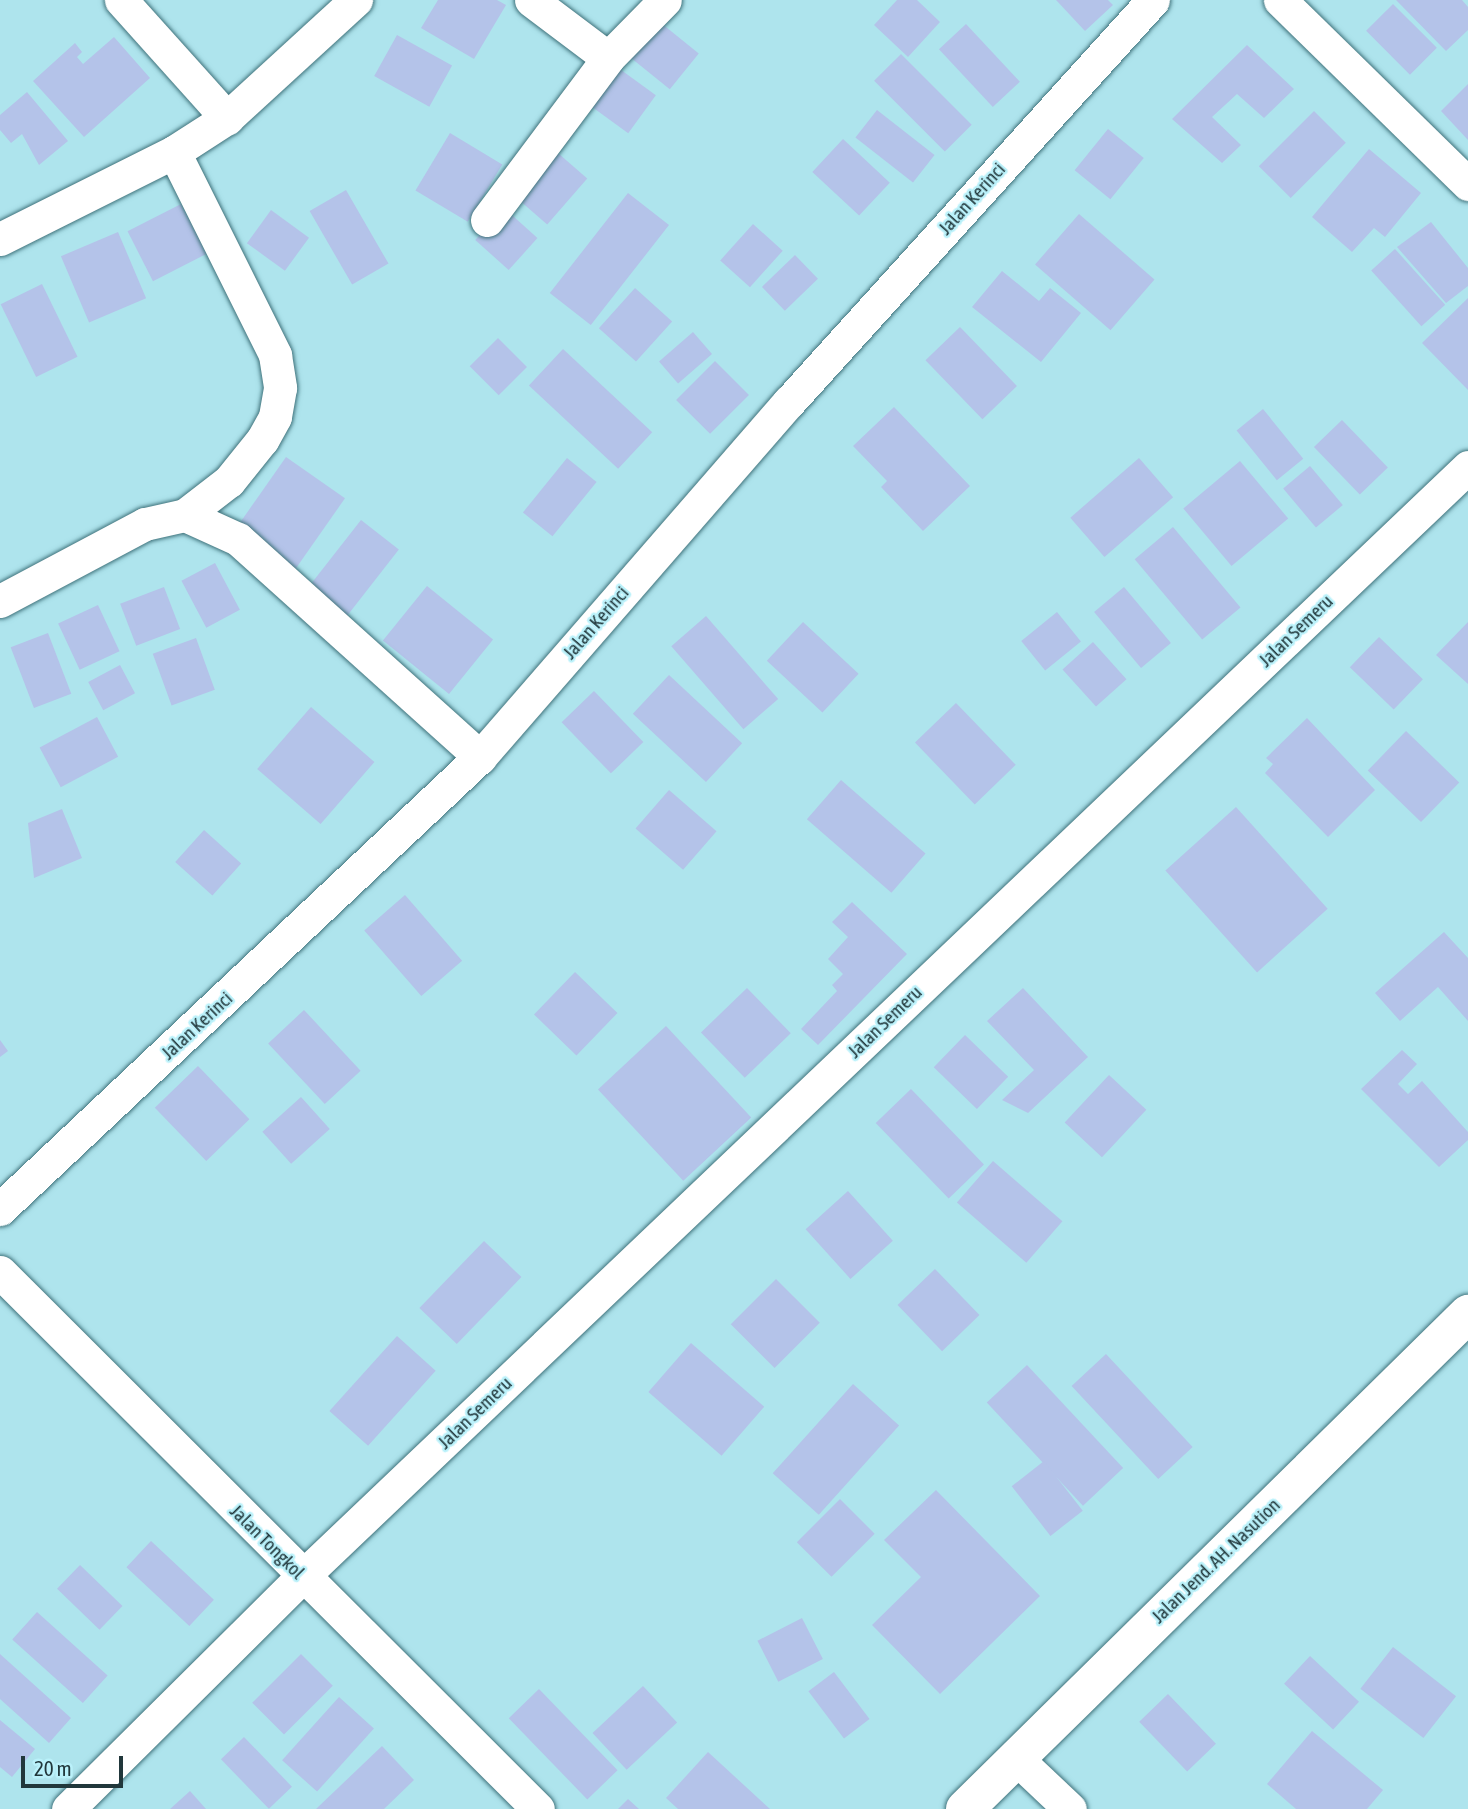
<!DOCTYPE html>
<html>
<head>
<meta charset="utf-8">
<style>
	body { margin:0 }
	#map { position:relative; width:1468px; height:1809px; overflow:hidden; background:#aee4ed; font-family:"Asap Condensed",sans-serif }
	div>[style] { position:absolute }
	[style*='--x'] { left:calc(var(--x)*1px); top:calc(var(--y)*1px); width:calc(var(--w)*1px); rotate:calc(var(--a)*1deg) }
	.building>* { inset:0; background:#b4c3e9; transform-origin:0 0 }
	.roads { filter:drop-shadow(0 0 2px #3f727b) drop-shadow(0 0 2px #3f727b) }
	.street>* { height:33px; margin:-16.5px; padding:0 16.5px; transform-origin:16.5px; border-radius:16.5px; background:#fff }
	.highway>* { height:38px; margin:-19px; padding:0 19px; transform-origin:19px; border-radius:19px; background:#fff }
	span { translate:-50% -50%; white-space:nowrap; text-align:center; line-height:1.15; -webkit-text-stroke:5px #baf1fa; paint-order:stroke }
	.street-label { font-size:19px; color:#21373b }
	.scale { position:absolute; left:21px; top:1756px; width:102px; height:32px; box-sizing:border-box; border:4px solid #21373b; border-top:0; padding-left:9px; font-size:21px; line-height:24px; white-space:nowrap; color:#21373b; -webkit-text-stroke:5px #baf1fa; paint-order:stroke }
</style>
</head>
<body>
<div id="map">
	<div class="building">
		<i style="clip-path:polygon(438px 0,497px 0,506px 5px,474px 59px,421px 28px)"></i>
		<i style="clip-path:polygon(897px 0,917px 0,940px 22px,908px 57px,874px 25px)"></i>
		<i style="clip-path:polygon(1056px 0,1108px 0,1113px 5px,1085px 31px)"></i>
		<i style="clip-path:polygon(1396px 0,1462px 0,1468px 7px,1468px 30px,1446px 51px)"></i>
		<i style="left:1393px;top:4px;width:62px;height:38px;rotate:45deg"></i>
		<i style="left:656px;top:19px;width:55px;height:46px;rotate:39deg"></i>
		<i style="left:966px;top:24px;width:79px;height:37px;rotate:47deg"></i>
		<i style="left:397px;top:35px;width:63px;height:47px;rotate:29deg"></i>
		<i style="clip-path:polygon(114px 37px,150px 78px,84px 137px,33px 81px,75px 43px,82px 52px,77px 57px,83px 64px)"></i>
		<i style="clip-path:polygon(1247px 45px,1294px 89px,1264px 118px,1237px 94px,1212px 117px,1241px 145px,1222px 163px,1172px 119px)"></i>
		<i style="left:901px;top:54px;width:100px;height:38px;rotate:45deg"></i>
		<i style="left:617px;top:67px;width:48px;height:47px;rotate:36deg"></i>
		<i style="clip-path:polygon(1468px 84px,1468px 140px,1441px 111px)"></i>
		<i style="clip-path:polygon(27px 92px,68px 141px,39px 165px,22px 134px,11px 143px,0 130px,0 115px)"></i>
		<i style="left:877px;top:110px;width:73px;height:35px;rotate:38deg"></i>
		<i style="left:1314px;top:111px;width:45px;height:78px;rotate:45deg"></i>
		<i style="left:1108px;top:129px;width:46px;height:53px;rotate:39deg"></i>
		<i style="left:450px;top:133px;width:61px;height:67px;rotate:31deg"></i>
		<i style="left:843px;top:139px;width:64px;height:45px;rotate:43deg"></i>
		<i style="left:551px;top:147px;width:48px;height:61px;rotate:41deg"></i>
		<i style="clip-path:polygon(1369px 149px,1421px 193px,1385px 237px,1374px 228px,1352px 252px,1312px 217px)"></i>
		<i style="left:346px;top:190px;width:85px;height:42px;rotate:60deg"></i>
		<i style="left:628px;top:193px;width:52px;height:127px;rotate:38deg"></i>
		<i style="left:181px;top:204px;width:56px;height:60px;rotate:63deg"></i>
		<i style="left:504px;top:208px;width:45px;height:43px;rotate:42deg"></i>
		<i style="left:271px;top:210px;width:47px;height:41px;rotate:36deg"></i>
		<i style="left:1079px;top:214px;width:100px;height:67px;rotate:41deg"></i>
		<i style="clip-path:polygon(1431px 222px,1468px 268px,1468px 286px,1446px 303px,1397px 247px)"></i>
		<i style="left:753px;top:224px;width:40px;height:49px;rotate:42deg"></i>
		<i style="left:118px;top:232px;width:72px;height:62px;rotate:67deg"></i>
		<i style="left:1395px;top:249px;width:75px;height:32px;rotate:48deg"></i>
		<i style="left:795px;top:255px;width:33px;height:46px;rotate:46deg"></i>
		<i style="clip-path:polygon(1002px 271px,1039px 301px,1050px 288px,1081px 313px,1041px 362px,972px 307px)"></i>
		<i style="left:42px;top:284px;width:81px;height:46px;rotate:64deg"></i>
		<i style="left:635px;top:288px;width:50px;height:54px;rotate:42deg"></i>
		<i style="clip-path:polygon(1468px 298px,1468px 390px,1422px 343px)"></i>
		<i style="left:960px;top:327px;width:82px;height:48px;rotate:46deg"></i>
		<i style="left:693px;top:332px;width:29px;height:45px;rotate:49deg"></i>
		<i style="left:498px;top:338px;width:41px;height:40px;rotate:45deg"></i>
		<i style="left:563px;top:349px;width:122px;height:50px;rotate:43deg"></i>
		<i style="left:715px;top:361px;width:48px;height:55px;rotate:45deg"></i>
		<i style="clip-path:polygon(894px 407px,970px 486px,923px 531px,881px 487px,887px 481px,853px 446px)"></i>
		<i style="left:1263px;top:409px;width:64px;height:34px;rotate:51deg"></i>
		<i style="left:1342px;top:420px;width:66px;height:39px;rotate:46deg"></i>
		<i style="left:286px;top:457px;width:72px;height:90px;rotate:35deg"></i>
		<i style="left:567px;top:458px;width:38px;height:70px;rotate:39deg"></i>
		<i style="left:1139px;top:458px;width:52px;height:91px;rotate:49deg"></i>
		<i style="left:1240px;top:461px;width:75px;height:74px;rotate:50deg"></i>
		<i style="left:1310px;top:466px;width:51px;height:35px;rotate:50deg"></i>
		<i style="left:361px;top:520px;width:48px;height:88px;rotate:38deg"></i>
		<i style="left:1173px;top:527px;width:105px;height:50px;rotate:50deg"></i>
		<i style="left:215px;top:563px;width:53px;height:38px;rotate:62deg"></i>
		<i style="left:427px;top:586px;width:85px;height:70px;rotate:39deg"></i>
		<i style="left:164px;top:587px;width:45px;height:47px;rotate:69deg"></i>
		<i style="left:1124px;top:587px;width:73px;height:39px;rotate:50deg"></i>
		<i style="left:98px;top:605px;width:51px;height:44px;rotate:65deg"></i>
		<i style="left:1057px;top:612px;width:38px;height:46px;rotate:51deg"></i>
		<i style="left:706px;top:616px;width:110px;height:46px;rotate:49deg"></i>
		<i style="left:803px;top:622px;width:76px;height:53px;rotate:43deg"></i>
		<i style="clip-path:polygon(1468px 622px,1468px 684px,1436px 655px)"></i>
		<i style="left:48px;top:633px;width:65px;height:40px;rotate:69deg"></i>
		<i style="left:1379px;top:637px;width:61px;height:42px;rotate:44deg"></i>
		<i style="left:196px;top:638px;width:55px;height:46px;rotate:70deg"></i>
		<i style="left:1093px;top:642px;width:50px;height:41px;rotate:48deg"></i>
		<i style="left:120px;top:665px;width:32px;height:36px;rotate:62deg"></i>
		<i style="left:669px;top:675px;width:100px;height:53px;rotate:43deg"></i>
		<i style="left:594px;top:691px;width:71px;height:45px;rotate:46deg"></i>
		<i style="left:956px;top:703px;width:86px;height:57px;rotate:46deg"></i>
		<i style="left:311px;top:707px;width:84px;height:82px;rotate:41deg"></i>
		<i style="left:97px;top:717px;width:45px;height:65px;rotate:62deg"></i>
		<i style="clip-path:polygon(1307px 718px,1375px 790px,1328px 837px,1265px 773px,1273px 764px,1266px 758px)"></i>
		<i style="left:1406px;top:731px;width:74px;height:55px;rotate:44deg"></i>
		<i style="left:841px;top:780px;width:112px;height:52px;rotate:41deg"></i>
		<i style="left:669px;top:790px;width:63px;height:51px;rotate:41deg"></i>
		<i style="left:1236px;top:807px;width:137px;height:95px;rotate:48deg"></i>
		<i style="clip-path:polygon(62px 809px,82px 858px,34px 878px,28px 823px)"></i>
		<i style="left:204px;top:830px;width:50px;height:43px;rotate:42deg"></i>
		<i style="left:405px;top:895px;width:87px;height:54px;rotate:49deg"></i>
		<i style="clip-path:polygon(852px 902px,907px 954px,818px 1045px,801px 1029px,837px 991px,832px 985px,843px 974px,828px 959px,848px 937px,832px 922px)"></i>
		<i style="clip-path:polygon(1444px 932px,1468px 958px,1468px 1021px,1438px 987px,1400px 1021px,1375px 993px)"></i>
		<i style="left:575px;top:972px;width:59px;height:59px;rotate:44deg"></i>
		<i style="left:747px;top:988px;width:63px;height:64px;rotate:46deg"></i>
		<i style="clip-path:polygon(1023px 988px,1088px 1057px,1028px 1113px,1002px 1100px,1034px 1070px,987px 1021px)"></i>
		<i style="left:304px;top:1010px;width:83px;height:49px;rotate:47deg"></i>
		<i style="left:666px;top:1026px;width:125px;height:93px;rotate:47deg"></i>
		<i style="left:965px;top:1035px;width:60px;height:45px;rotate:44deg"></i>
		<i style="clip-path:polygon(0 1040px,8px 1051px,0 1057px)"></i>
		<i style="clip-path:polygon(1402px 1050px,1417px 1064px,1398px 1084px,1408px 1094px,1422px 1081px,1468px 1132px,1468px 1140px,1439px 1167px,1361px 1089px)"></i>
		<i style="left:198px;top:1066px;width:74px;height:60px;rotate:46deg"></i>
		<i style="left:1109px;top:1075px;width:51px;height:65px;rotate:43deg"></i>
		<i style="left:911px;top:1089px;width:105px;height:49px;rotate:46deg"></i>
		<i style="left:301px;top:1097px;width:43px;height:52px;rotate:48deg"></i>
		<i style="left:993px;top:1161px;width:92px;height:55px;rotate:41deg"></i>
		<i style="left:848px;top:1191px;width:67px;height:57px;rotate:48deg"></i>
		<i style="left:484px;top:1241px;width:52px;height:93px;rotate:44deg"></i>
		<i style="left:935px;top:1269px;width:64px;height:52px;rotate:46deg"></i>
		<i style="left:776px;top:1279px;width:62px;height:64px;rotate:45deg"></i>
		<i style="left:397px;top:1336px;width:52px;height:101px;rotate:42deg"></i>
		<i style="left:691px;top:1343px;width:97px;height:65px;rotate:41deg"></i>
		<i style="left:1106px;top:1354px;width:127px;height:47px;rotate:47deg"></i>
		<i style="left:1027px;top:1365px;width:141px;height:55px;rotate:47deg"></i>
		<i style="left:853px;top:1384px;width:62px;height:120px;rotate:42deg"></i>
		<i style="left:1044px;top:1461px;width:63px;height:41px;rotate:52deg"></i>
		<i style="clip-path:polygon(936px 1490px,1040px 1596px,940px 1694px,872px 1625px,921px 1577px,884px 1540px)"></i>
		<i style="left:840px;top:1499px;width:49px;height:61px;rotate:45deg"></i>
		<i style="left:151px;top:1541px;width:86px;height:36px;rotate:43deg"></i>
		<i style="left:80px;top:1565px;width:59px;height:33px;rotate:44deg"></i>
		<i style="left:37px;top:1612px;width:95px;height:37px;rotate:42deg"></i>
		<i style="left:802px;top:1618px;width:46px;height:50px;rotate:63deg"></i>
		<i style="left:1393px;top:1647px;width:80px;height:53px;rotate:38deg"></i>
		<i style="clip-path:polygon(0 1654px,71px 1718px,49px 1743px,0 1699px)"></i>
		<i style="left:301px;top:1654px;width:45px;height:69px;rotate:45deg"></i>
		<i style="left:1310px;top:1656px;width:67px;height:38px;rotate:43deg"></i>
		<i style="left:834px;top:1672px;width:59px;height:32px;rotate:53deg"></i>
		<i style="left:643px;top:1686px;width:50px;height:69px;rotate:47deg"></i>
		<i style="left:539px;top:1689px;width:113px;height:42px;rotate:46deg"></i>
		<i style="left:1168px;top:1694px;width:69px;height:40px;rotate:46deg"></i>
		<i style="left:339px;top:1697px;width:47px;height:85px;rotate:42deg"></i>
		<i style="clip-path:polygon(0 1720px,35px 1749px,12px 1777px,0 1767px)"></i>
		<i style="clip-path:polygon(1312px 1731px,1383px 1790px,1367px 1809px,1296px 1809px,1267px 1784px)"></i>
		<i style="left:244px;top:1737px;width:69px;height:32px;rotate:46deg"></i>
		<i style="clip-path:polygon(382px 1746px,414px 1780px,384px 1809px,316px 1809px)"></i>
		<i style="clip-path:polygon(708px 1752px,770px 1809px,678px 1809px,666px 1798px)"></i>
		<i style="clip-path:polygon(190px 1791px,206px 1809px,170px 1809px)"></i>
		<i style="clip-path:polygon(628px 1799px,639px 1809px,618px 1809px)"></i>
	</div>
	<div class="roads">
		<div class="street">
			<i style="--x:121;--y:0;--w:159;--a:48.1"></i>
			<i style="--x:531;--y:0;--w:96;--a:37"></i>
			<i style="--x:1280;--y:0;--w:263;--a:44.4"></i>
			<i style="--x:174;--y:152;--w:227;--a:63.5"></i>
			<i style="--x:275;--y:355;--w:33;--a:81"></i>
			<i style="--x:280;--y:388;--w:29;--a:100"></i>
			<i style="--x:275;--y:417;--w:26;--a:119"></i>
			<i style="--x:262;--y:440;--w:53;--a:128.8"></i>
			<i style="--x:229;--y:481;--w:56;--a:142.3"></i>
			<i style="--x:487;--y:220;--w:202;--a:-53.2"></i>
			<i style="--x:608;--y:58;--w:81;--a:-45.5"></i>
			<i style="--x:0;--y:239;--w:195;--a:-26.6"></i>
			<i style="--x:174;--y:152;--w:63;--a:-32.7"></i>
			<i style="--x:227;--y:118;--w:175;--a:-42.5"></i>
			<i style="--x:0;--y:601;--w:164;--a:-28"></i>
			<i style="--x:145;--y:524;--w:41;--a:-12.7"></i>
			<i style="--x:185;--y:515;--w:58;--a:24.4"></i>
			<i style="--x:238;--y:539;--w:326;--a:42"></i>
			<i style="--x:0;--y:1209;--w:659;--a:-43.28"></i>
			<i style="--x:480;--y:757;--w:471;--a:-49"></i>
			<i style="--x:789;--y:402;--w:542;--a:-47.84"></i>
			<i style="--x:0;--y:1272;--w:760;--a:44.95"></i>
			<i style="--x:1016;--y:1758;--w:74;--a:43.4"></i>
			<i style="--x:68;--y:1809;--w:330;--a:-44.8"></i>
			<i style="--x:302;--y:1577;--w:1610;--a:-43.59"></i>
		</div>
		<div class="highway">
			<i style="--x:965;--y:1809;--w:706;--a:-44.54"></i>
		</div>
	</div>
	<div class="street-label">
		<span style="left:972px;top:199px;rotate:-48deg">Jalan Kerinci</span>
		<span style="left:596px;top:623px;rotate:-49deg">Jalan Kerinci</span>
		<span style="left:1296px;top:631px;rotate:-44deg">Jalan Semeru</span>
		<span style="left:885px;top:1022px;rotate:-44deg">Jalan Semeru</span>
		<span style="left:197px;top:1026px;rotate:-43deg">Jalan Kerinci</span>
		<span style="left:475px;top:1413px;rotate:-44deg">Jalan Semeru</span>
		<span style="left:267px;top:1542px;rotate:45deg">Jalan Tongkol</span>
		<span style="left:1216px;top:1561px;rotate:-44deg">Jalan Jend. AH. Nasution</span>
	</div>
	<div class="scale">20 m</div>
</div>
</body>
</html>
